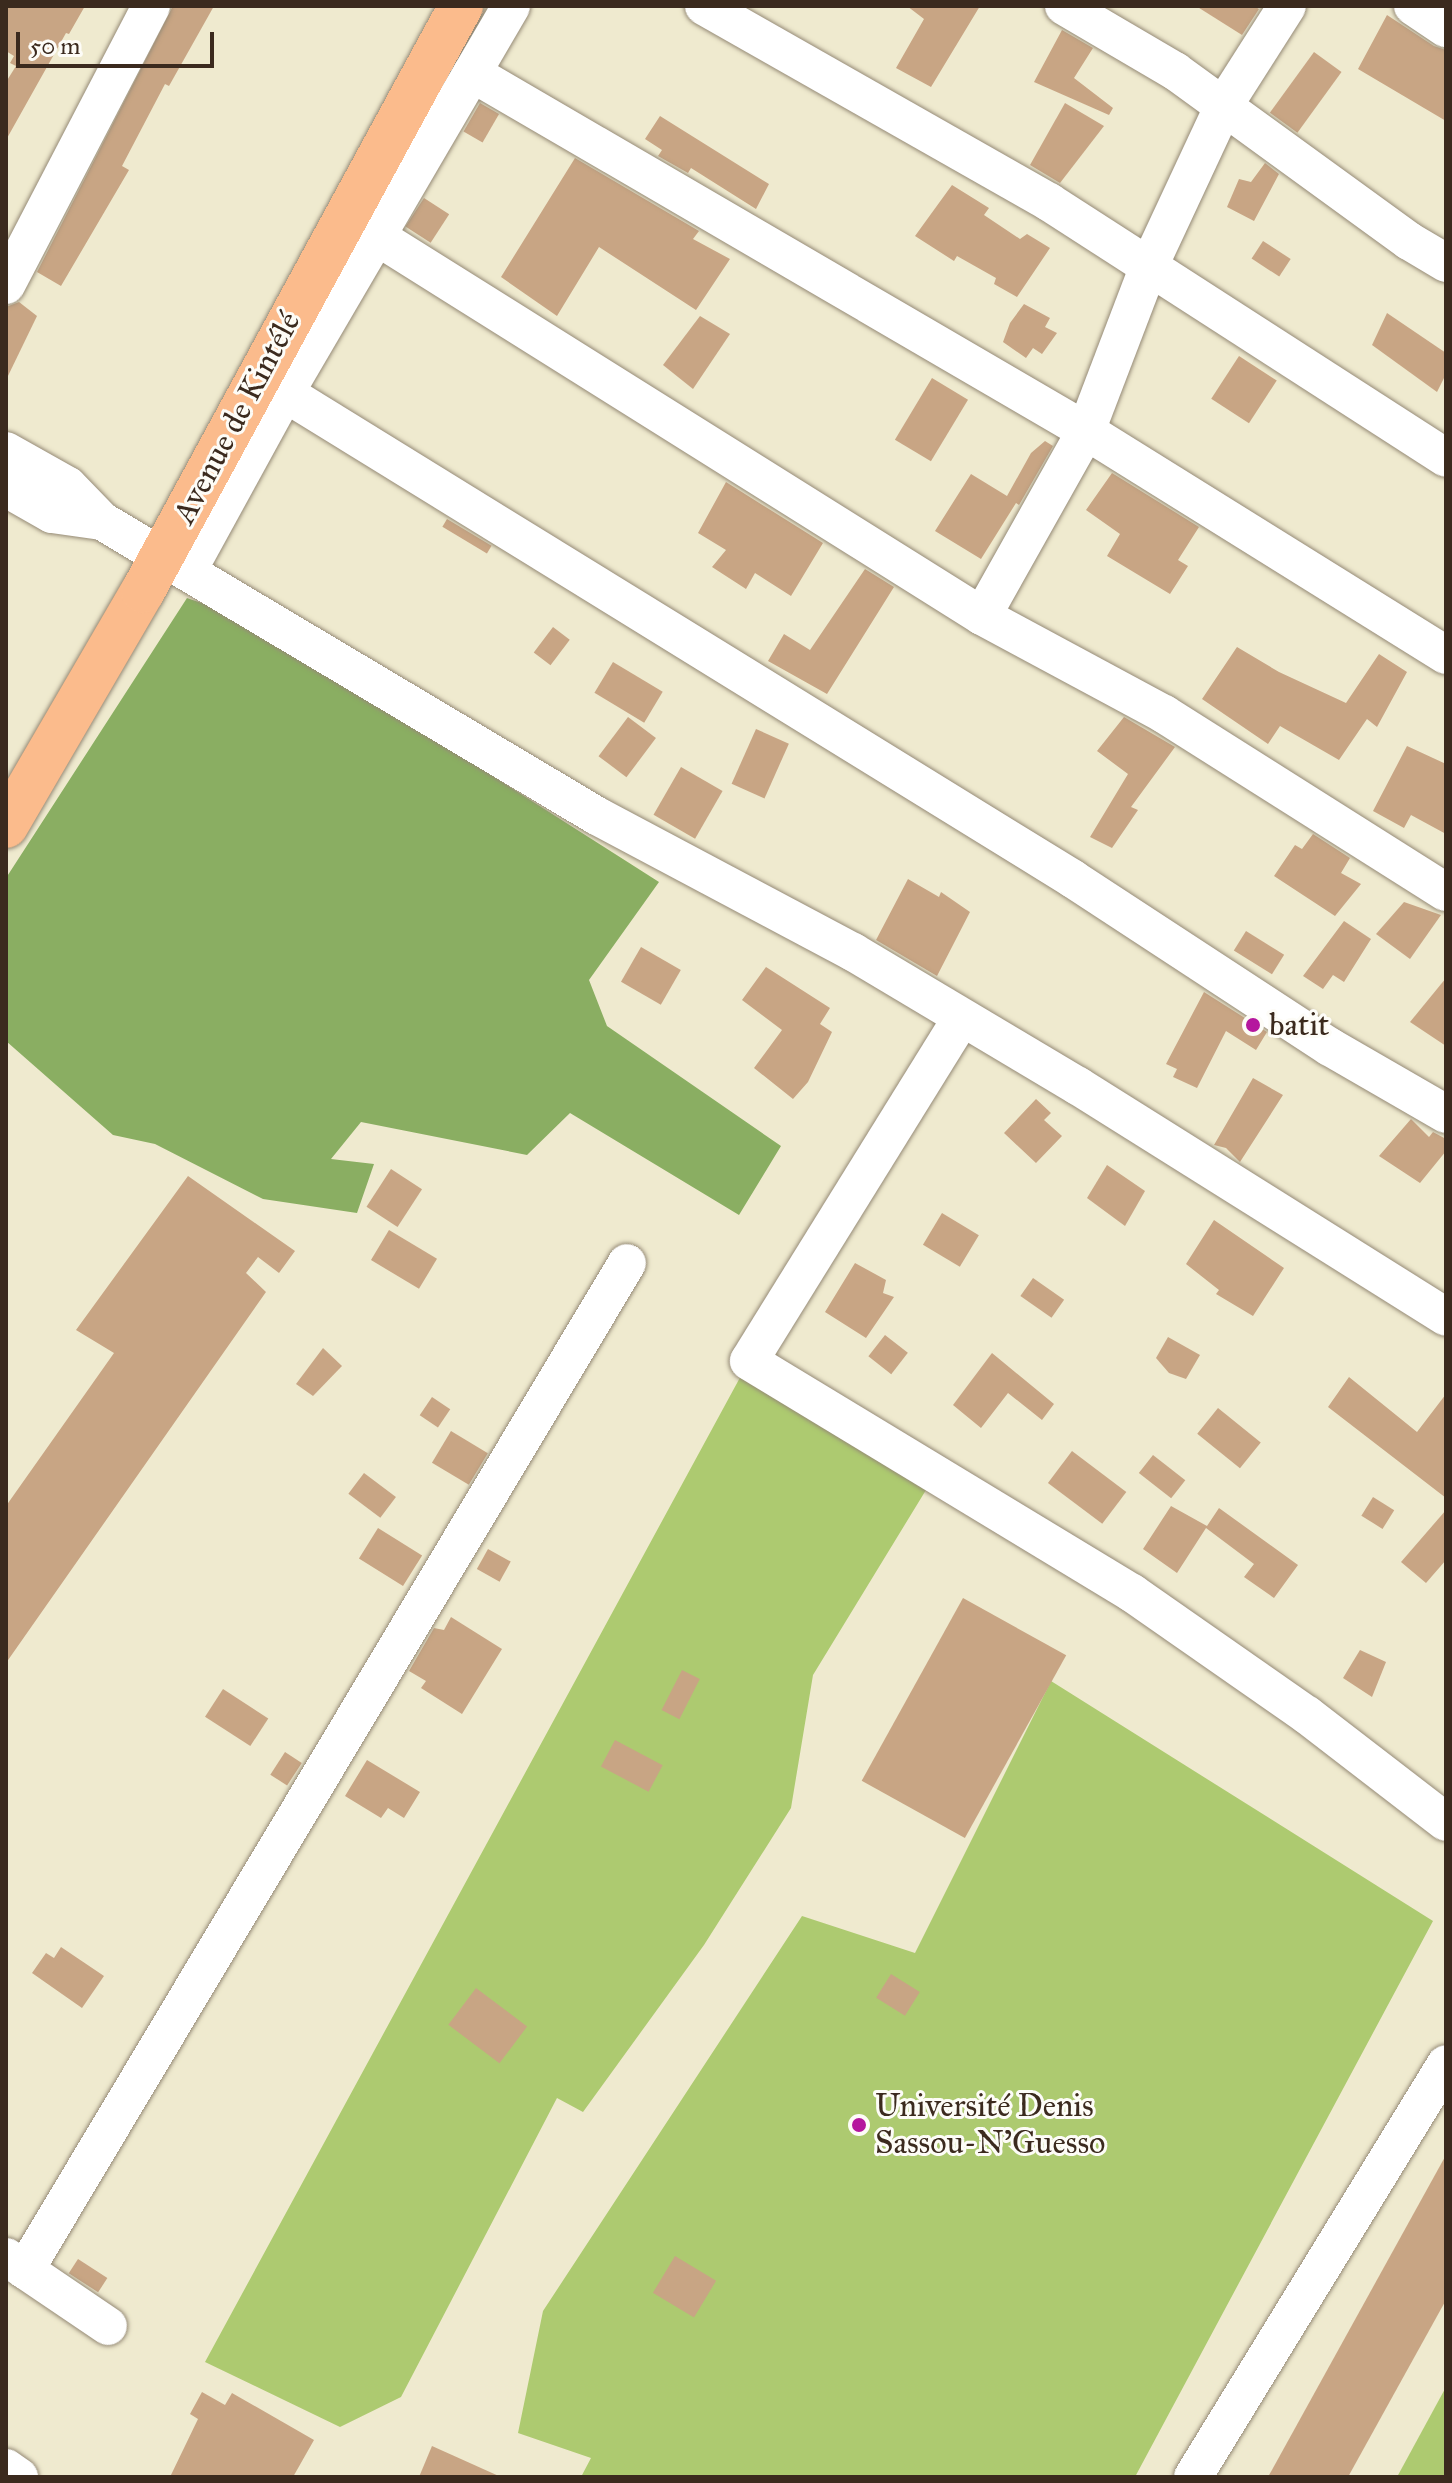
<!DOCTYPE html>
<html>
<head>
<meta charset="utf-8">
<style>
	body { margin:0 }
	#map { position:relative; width:1452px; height:2483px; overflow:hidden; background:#efeacf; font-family:"IM FELL Great Primer",serif }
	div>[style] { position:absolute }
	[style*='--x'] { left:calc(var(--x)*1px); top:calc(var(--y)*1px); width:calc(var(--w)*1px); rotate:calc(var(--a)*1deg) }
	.green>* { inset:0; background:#adca70 }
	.forest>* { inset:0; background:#8aae62 }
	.building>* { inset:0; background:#c8a584; transform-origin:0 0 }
	.roads { filter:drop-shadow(0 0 2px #958a76) drop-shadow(0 0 2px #958a76) }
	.minor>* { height:38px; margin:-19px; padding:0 19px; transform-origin:19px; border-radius:19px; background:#fff }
	.major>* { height:44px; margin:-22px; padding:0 22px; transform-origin:22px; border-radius:22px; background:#fbbb8c }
	.dots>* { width:22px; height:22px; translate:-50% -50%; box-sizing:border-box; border:4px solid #fdfcf7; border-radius:50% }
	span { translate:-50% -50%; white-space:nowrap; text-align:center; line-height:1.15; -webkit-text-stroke:6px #fdfcf7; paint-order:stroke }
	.street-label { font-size:32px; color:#3b2a1e }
	.poi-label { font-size:32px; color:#3b2a1e }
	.left { translate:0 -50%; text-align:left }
	.frame { position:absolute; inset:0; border:8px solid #3b2a1e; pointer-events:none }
	.scale { position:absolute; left:16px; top:32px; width:198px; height:36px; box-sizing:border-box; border:4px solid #3b2a1e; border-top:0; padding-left:10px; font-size:24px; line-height:28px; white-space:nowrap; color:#3b2a1e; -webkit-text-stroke:6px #fdfcf7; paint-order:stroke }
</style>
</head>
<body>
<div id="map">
	<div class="green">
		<i style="clip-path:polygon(749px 1361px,937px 1472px,813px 1675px,791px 1808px,704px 1945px,583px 2112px,557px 2098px,401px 2397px,340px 2427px,205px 2362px)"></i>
		<i style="clip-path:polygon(1051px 1681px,1433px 1921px,1135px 2477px,581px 2477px,591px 2458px,518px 2433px,543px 2311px,802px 1916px,915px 1953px)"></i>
		<i style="clip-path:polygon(1446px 2387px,1446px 2477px,1397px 2477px)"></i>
	</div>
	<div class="forest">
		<i style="clip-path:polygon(187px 598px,245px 618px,659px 882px,589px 980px,607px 1026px,781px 1146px,739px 1215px,570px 1113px,527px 1155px,361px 1122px,331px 1159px,374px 1164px,357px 1213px,263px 1199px,155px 1144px,113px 1135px,6px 1041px,6px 878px)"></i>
	</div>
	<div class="building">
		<i style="clip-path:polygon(6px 6px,85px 6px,69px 34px,66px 33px,6px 140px,6px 82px,16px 66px,10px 63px,14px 56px,6px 51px)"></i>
		<i style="clip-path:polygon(173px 6px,214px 6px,169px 86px,165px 84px,122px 166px,129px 170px,61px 286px,37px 272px)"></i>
		<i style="clip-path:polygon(907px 6px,980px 6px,931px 87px,896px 68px,924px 19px)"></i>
		<i style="clip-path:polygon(1196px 6px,1254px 6px,1259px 9px,1242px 35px)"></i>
		<i style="clip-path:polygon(1387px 15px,1434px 46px,1446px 50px,1446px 121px,1358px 69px)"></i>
		<i style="clip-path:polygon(1062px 30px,1093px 48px,1074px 78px,1113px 108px,1109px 115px,1034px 82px)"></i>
		<i style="left:1314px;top:52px;width:34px;height:75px;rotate:36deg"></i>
		<i style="left:480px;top:103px;width:22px;height:33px;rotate:30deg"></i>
		<i style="clip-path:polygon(1065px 103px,1104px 126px,1060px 183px,1030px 165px)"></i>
		<i style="clip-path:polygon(660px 116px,769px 184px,756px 209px,691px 168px,688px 173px,658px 156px,662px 150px,645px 139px)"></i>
		<i style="clip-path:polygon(575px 158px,699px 231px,693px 239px,730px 259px,696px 310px,599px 247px,557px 316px,501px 277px)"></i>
		<i style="clip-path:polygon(1265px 163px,1279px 174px,1254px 221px,1227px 207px,1239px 179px,1251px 182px)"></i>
		<i style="clip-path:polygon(952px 185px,989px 208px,984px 215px,1020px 239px,1027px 234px,1050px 248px,1017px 297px,994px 284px,996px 278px,957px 256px,954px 261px,915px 236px)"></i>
		<i style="left:424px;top:198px;width:30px;height:34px;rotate:33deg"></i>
		<i style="left:1263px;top:241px;width:33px;height:21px;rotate:33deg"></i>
		<i style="clip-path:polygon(19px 302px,37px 316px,6px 380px,6px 307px)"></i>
		<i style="clip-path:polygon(1024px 304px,1050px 318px,1045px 327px,1057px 333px,1042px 354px,1033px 348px,1026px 358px,1003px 342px,1010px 323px)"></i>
		<i style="clip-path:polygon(1387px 313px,1446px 353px,1446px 374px,1437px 392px,1372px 345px)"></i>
		<i style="clip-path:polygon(700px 316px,730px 334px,693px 389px,663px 365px)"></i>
		<i style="left:1239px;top:356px;width:45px;height:51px;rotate:33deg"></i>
		<i style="left:932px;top:378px;width:42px;height:72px;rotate:31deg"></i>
		<i style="clip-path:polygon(1045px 441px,1053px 446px,1019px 505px,1016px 503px,981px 559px,935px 531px,971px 474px,1007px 496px,1031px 453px)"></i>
		<i style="clip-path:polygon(1112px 473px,1199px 527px,1178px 560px,1188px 566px,1170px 594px,1107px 556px,1120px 534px,1086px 510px)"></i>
		<i style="clip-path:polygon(726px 482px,823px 543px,791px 596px,755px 573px,746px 589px,712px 567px,726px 550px,698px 533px)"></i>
		<i style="left:447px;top:519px;width:52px;height:9px;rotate:31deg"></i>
		<i style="clip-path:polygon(865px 569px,894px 587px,827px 694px,768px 661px,784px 634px,810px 650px)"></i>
		<i style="left:553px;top:627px;width:21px;height:32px;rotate:37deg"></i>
		<i style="clip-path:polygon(1237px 647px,1279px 672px,1346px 703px,1379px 654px,1407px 672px,1377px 727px,1367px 719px,1339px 760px,1280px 726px,1268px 744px,1202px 699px)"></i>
		<i style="left:613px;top:662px;width:58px;height:36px;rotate:31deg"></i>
		<i style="left:628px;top:717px;width:35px;height:49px;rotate:37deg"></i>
		<i style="clip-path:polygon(1124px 717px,1175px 747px,1131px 807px,1138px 810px,1112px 848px,1090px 837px,1128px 774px,1097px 751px)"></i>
		<i style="left:756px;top:729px;width:36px;height:60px;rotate:24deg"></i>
		<i style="clip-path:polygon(1407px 746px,1446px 764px,1446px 834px,1411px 815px,1404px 828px,1373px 811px)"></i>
		<i style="left:681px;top:767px;width:48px;height:55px;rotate:30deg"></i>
		<i style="clip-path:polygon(1313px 834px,1350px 858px,1341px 873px,1361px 884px,1335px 916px,1274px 876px,1295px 845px,1302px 849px)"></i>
		<i style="clip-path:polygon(908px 879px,939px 897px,941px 892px,970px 912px,937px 976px,876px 940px)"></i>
		<i style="clip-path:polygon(1404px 902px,1441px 915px,1410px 959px,1376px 934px)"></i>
		<i style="clip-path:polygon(1344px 921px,1371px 939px,1344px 982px,1333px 975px,1323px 989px,1303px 976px)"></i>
		<i style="left:1246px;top:931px;width:45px;height:23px;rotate:32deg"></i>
		<i style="left:641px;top:947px;width:46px;height:40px;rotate:30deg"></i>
		<i style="clip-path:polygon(766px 967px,830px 1008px,820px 1024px,832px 1032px,808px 1082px,793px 1099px,754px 1068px,782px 1030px,742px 1000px)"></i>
		<i style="clip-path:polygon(1446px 978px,1446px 1046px,1410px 1022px)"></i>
		<i style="clip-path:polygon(1204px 992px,1267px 1032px,1256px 1050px,1226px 1031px,1197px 1088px,1173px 1077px,1177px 1069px,1166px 1064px)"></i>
		<i style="clip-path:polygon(1253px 1078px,1283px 1095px,1240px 1162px,1226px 1148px,1214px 1145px)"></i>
		<i style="clip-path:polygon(1036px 1099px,1051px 1113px,1044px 1120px,1062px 1136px,1036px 1163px,1004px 1133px)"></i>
		<i style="clip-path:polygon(1411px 1119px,1429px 1137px,1433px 1132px,1446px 1139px,1446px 1151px,1420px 1183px,1379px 1156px)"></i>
		<i style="clip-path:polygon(1107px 1165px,1145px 1191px,1125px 1226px,1087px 1198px)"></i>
		<i style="left:391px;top:1169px;width:37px;height:45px;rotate:33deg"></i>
		<i style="clip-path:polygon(188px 1176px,295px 1251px,279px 1273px,258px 1257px,246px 1273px,266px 1292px,6px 1663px,6px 1506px,114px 1353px,76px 1330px)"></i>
		<i style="left:942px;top:1213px;width:43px;height:37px;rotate:31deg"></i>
		<i style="clip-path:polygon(1214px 1220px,1284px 1268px,1253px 1316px,1216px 1294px,1219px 1290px,1186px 1264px)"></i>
		<i style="left:389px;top:1230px;width:56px;height:35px;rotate:31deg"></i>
		<i style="clip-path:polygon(855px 1263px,886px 1280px,883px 1293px,894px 1297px,866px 1338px,825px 1312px)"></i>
		<i style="left:1033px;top:1278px;width:38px;height:22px;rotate:35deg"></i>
		<i style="left:885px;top:1335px;width:29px;height:27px;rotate:38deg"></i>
		<i style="clip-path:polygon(1168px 1337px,1200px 1355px,1186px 1379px,1169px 1373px,1156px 1358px)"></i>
		<i style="clip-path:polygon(323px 1348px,342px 1366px,313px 1396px,296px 1384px)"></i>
		<i style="clip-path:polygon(992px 1353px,1054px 1404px,1042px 1420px,1008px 1393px,981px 1428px,953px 1405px)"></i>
		<i style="clip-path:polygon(1349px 1377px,1417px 1432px,1446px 1394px,1446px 1498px,1328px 1407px)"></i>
		<i style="left:432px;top:1397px;width:22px;height:22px;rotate:34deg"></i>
		<i style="left:1218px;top:1408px;width:55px;height:33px;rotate:39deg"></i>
		<i style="left:451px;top:1431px;width:43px;height:37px;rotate:31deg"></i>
		<i style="left:1072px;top:1451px;width:68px;height:40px;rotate:37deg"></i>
		<i style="left:1153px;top:1455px;width:41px;height:23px;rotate:38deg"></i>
		<i style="left:364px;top:1473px;width:40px;height:26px;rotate:37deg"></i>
		<i style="left:1373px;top:1497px;width:25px;height:22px;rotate:32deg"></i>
		<i style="clip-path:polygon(1171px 1506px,1207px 1526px,1219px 1508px,1298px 1565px,1274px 1598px,1244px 1577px,1254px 1564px,1206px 1528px,1177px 1573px,1143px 1549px)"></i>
		<i style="clip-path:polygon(1446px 1510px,1446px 1560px,1426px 1583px,1401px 1562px)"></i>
		<i style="left:378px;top:1528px;width:52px;height:36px;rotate:32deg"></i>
		<i style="left:488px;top:1549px;width:26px;height:23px;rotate:29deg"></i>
		<i style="left:963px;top:1598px;width:118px;height:209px;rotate:29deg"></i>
		<i style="clip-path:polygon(451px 1617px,502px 1649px,462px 1714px,421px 1688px,426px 1681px,409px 1671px,434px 1628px,444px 1630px)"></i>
		<i style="clip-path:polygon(1360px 1650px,1386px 1662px,1372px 1697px,1343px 1678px)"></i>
		<i style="left:682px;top:1670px;width:20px;height:45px;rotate:27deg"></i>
		<i style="left:223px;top:1689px;width:54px;height:33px;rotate:33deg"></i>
		<i style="left:615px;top:1740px;width:54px;height:30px;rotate:28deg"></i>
		<i style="left:285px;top:1752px;width:20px;height:27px;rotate:33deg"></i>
		<i style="clip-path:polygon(367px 1760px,420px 1792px,404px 1818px,388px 1808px,381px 1818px,345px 1796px)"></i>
		<i style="clip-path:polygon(61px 1947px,104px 1976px,82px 2008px,32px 1973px,46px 1953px,54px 1958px)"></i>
		<i style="left:891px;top:1974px;width:34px;height:28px;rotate:32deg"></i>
		<i style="left:476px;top:1988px;width:64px;height:46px;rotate:37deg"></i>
		<i style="clip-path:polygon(1446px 2155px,1446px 2300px,1348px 2477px,1268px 2477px)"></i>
		<i style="left:675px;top:2256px;width:48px;height:43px;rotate:31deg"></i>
		<i style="left:78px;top:2259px;width:35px;height:17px;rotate:33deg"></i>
		<i style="clip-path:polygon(202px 2392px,225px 2405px,232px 2393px,314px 2440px,293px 2477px,170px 2477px,198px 2419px,190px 2414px)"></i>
		<i style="clip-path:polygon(432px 2446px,501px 2477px,419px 2477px)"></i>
	</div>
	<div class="roads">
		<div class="minor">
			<i style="--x:704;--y:6;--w:397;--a:29.6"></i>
			<i style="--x:1049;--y:202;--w:472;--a:32.8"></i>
			<i style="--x:1064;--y:6;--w:129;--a:30.4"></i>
			<i style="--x:1175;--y:71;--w:289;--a:36"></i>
			<i style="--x:1409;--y:241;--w:43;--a:30.7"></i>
			<i style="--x:1413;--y:6;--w:40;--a:34"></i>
			<i style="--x:472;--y:73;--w:711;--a:30.24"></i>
			<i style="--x:1086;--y:431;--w:424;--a:31.9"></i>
			<i style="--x:376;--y:236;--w:715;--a:32.09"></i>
			<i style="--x:982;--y:616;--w:207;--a:28.3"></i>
			<i style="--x:1164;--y:714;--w:333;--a:32.3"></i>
			<i style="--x:6;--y:285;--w:314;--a:-62.5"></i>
			<i style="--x:285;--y:393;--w:926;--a:31.66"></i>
			<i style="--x:1073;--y:879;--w:307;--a:33.2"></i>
			<i style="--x:1330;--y:1047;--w:134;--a:30"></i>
			<i style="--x:6;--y:451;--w:71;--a:29.4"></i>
			<i style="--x:68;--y:486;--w:49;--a:45.8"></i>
			<i style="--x:102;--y:521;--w:576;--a:30.79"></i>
			<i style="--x:597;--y:816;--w:290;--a:28"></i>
			<i style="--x:853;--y:952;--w:262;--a:30.8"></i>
			<i style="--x:1078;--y:1086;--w:434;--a:32.1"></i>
			<i style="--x:6;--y:488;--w:53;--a:29.5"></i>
			<i style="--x:52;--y:514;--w:50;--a:8"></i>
			<i style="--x:188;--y:570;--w:202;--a:-61.3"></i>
			<i style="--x:285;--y:393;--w:448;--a:-59.7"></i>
			<i style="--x:982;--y:616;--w:212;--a:-60.7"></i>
			<i style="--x:1086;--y:431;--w:177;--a:-69.1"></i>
			<i style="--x:1149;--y:266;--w:178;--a:-65"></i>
			<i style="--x:1224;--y:105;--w:117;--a:-57.5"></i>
			<i style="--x:961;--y:1019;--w:402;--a:121.8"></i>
			<i style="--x:749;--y:1361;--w:448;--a:31.2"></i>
			<i style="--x:1132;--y:1593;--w:213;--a:34.9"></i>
			<i style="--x:1307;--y:1715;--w:175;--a:37.6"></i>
			<i style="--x:6;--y:2257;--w:123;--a:34.1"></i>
			<i style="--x:25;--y:2270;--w:1173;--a:-59.13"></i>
			<i style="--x:6;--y:2468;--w:16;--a:35"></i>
			<i style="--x:1193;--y:2477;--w:484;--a:-58.5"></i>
		</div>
		<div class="major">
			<i style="--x:6;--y:826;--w:272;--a:-59.8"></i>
			<i style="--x:143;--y:591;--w:666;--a:-61.47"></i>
		</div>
	</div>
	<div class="dots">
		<i style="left:1253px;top:1025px;background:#b5179e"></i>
		<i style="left:859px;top:2125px;background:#b5179e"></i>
	</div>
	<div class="street-label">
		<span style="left:237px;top:418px;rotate:-62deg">Avenue de Kintélé</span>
	</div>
	<div class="poi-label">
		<span class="left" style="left:1269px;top:1025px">batit</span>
		<span class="left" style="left:875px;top:2125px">Université Denis<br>Sassou-N'Guesso</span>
	</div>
	<div class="frame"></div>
	<div class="scale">50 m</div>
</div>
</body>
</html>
